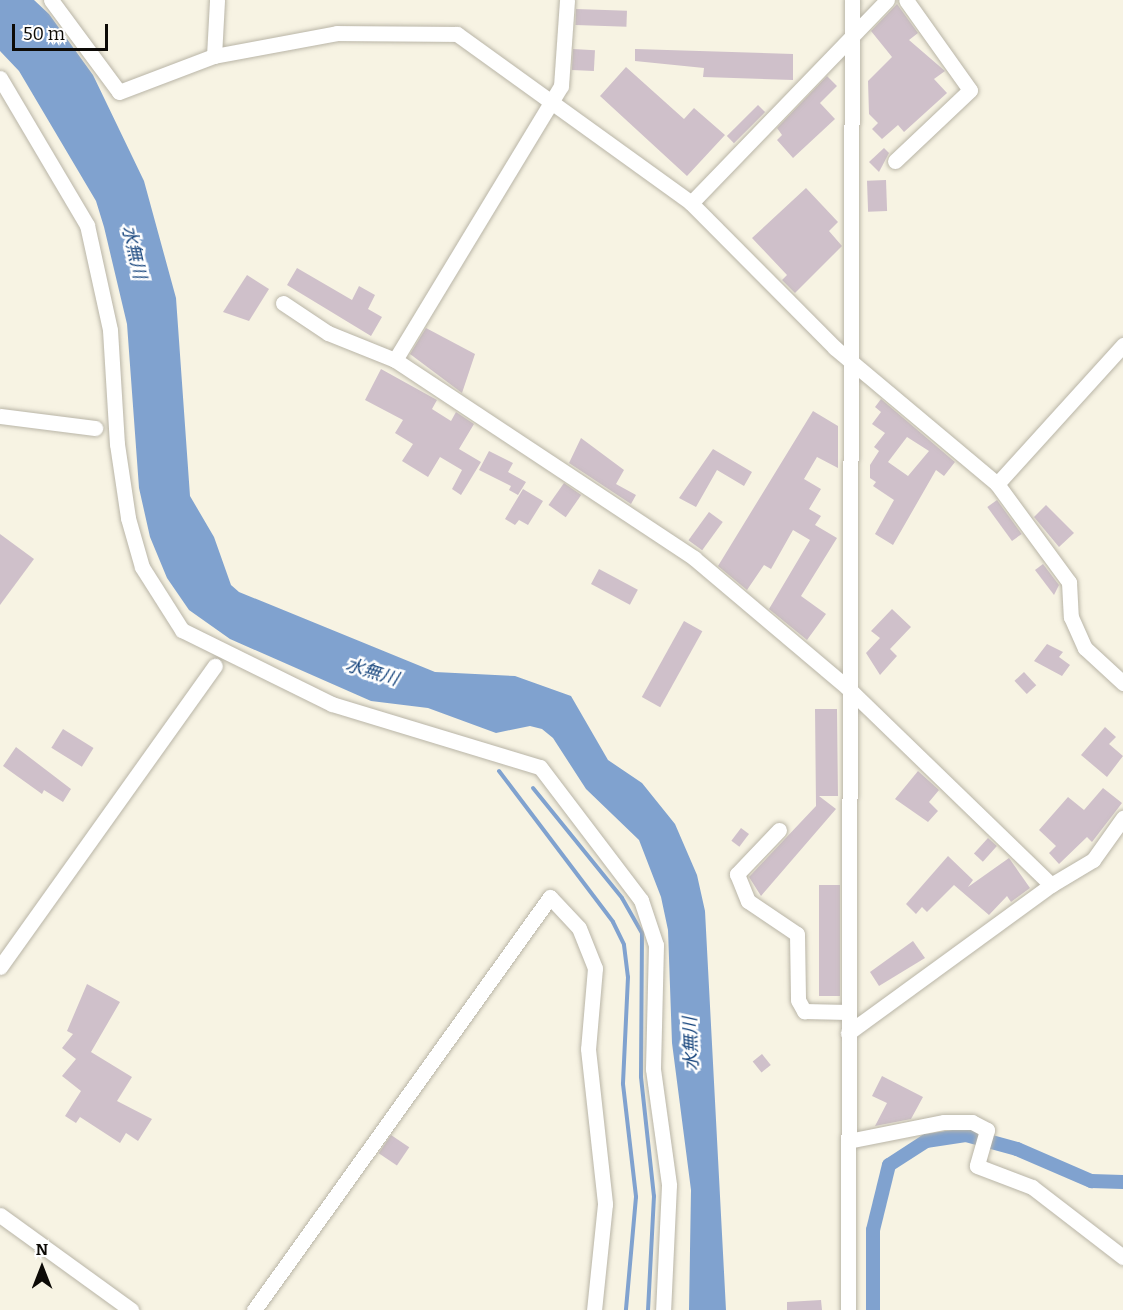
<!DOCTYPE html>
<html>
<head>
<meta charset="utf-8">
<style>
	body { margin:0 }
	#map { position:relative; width:1123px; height:1310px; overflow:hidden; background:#f7f3e3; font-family:Bitter,"Noto Sans JP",serif }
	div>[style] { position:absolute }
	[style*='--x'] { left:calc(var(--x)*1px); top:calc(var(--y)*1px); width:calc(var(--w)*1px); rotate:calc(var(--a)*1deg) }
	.water>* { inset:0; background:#80a2cf }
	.stream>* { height:4px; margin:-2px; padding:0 2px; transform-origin:2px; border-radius:2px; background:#80a2cf }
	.canal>* { height:14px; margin:-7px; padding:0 7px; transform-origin:7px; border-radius:7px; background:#80a2cf }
	.building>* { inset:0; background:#cfc0ca; transform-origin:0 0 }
	.roads { filter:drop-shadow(0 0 2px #b9b5a7) drop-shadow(0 0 2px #b9b5a7) }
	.minor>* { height:15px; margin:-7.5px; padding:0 7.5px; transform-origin:7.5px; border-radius:7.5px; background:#fff }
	span { translate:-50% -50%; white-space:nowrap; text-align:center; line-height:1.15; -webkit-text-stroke:5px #fff; paint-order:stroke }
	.water-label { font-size:18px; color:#17457d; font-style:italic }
	.north { position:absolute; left:12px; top:1238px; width:60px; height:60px; -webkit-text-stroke:4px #fff; paint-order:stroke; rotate:0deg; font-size:16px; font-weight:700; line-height:24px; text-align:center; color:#0d0b07 }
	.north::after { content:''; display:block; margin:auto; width:21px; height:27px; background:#0d0b07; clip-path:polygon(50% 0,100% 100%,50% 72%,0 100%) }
	.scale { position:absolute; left:12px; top:24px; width:96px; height:27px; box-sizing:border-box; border:3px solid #0d0b07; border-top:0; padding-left:8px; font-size:18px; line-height:21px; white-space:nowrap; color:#0d0b07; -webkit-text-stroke:4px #fff; paint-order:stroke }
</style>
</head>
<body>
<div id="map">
	<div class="water">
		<i style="clip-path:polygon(0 0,34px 0,49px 14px,93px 75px,144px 181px,176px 298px,190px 496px,214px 537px,231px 585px,239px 592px,435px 672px,515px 676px,571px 696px,608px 760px,642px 783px,675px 824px,697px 875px,705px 911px,726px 1310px,689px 1310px,691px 1190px,672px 1043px,668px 930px,661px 897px,639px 840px,586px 789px,553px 738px,542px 729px,530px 726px,496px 733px,428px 708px,371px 701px,230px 639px,189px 610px,167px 578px,150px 537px,139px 488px,127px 324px,104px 227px,96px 201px,19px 71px,0 51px)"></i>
	</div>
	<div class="stream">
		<i style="--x:499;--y:771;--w:189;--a:52.9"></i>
		<i style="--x:613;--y:922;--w:25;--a:64"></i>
		<i style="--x:624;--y:945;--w:32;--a:83"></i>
		<i style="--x:628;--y:977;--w:107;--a:92.7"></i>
		<i style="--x:623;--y:1084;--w:114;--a:83.4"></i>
		<i style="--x:636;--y:1197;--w:113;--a:95.1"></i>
		<i style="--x:533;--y:788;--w:141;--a:51"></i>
		<i style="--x:622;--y:898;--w:40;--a:60.3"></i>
		<i style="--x:642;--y:933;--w:144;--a:90.4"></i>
		<i style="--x:641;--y:1077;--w:120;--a:83.8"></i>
		<i style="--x:654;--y:1196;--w:114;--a:93"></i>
	</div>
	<div class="canal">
		<i style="--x:873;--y:1310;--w:80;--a:-90"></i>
		<i style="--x:873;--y:1230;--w:67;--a:-76.2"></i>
		<i style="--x:889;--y:1165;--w:44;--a:-33"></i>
		<i style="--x:926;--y:1141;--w:40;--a:-8.5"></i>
		<i style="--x:966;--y:1135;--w:53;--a:15.4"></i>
		<i style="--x:1017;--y:1149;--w:81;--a:23.4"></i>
		<i style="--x:1091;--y:1181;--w:32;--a:2"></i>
	</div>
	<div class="building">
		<i style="clip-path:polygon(897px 4px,918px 33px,909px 40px,945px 71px,934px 79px,947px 93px,904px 132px,898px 125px,882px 139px,872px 129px,878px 123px,869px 114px,868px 81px,892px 57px,871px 31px)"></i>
		<i style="left:576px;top:9px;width:51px;height:16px;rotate:2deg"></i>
		<i style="left:573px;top:49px;width:22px;height:21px;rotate:3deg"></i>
		<i style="clip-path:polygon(635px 49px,793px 54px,793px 80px,703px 77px,704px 68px,635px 61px)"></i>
		<i style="clip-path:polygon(626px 67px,684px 119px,694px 108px,725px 135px,687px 176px,600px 96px)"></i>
		<i style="clip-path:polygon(827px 76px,837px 86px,820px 103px,835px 119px,793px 158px,777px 140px,782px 135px,777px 128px)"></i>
		<i style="left:758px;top:105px;width:10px;height:44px;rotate:45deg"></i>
		<i style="clip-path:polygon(884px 148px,889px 153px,879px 172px,869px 162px)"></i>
		<i style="left:886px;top:180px;width:31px;height:19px;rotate:88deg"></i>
		<i style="clip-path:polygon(806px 188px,838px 222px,829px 231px,842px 246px,795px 293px,782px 280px,787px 275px,752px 238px)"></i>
		<i style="clip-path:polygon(297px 268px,352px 300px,359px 286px,375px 295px,368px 309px,382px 317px,371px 336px,287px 285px)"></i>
		<i style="clip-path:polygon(247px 275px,269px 289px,249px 321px,223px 312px)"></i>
		<i style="clip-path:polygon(426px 328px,475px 354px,462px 393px,410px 354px)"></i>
		<i style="clip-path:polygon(381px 369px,437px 400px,432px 409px,451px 421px,456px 412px,474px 424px,459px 449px,481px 462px,461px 495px,452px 489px,462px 470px,440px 457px,428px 477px,402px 461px,413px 444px,395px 433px,403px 420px,365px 400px)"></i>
		<i style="clip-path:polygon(evenodd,881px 399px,955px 462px,944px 476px,936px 470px,893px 545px,875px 534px,894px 500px,873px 486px,876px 482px,870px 478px,870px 465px,879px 451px,874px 447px,885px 433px,872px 424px,881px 412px,875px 407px,881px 399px,907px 437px,929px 451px,908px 476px,888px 462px,907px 437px)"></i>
		<i style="clip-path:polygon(813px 411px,838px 426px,838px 468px,817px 457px,804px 479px,821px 489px,809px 509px,821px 516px,815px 525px,837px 538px,801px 596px,826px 614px,807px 640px,769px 609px,810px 540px,793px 530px,771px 569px,764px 565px,747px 590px,718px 566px)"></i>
		<i style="clip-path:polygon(581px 438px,624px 470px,616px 484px,636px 495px,631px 504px,569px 463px)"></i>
		<i style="clip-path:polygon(713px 449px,752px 472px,744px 486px,717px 470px,696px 507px,679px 498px)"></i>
		<i style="clip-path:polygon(489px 451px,513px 463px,508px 472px,526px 482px,518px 495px,509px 490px,511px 486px,479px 470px)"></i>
		<i style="left:564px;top:483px;width:21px;height:27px;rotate:35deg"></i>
		<i style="clip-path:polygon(523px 489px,543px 501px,528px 525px,519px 520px,515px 525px,505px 519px)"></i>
		<i style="left:997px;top:500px;width:42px;height:12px;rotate:54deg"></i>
		<i style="clip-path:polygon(1046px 505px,1074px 533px,1059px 547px,1034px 517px)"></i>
		<i style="left:709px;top:512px;width:17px;height:35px;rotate:36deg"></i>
		<i style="clip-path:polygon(0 534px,34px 559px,0 605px)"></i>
		<i style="clip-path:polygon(1043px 564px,1059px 585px,1054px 595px,1035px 570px)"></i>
		<i style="left:599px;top:569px;width:44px;height:17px;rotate:28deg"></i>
		<i style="clip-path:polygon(892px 609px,911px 627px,890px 649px,897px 656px,880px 675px,866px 653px,880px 638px,871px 631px)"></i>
		<i style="left:684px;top:621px;width:21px;height:87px;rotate:29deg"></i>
		<i style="clip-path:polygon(1047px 644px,1063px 652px,1059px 657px,1070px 665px,1062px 676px,1034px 661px)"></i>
		<i style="left:1024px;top:672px;width:18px;height:13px;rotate:47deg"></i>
		<i style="clip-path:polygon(815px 709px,837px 709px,838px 796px,819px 796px,836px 809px,761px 896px,749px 877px,816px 806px)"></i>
		<i style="clip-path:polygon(1105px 727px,1116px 737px,1109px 744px,1123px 756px,1107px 777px,1081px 755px)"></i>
		<i style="left:63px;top:729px;width:36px;height:22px;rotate:32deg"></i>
		<i style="clip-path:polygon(16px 747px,71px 789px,63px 802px,44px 790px,42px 794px,3px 766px)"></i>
		<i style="clip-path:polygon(918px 771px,939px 790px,929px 802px,938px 811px,928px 822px,895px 799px)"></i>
		<i style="clip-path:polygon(1103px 788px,1122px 803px,1092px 842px,1087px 837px,1059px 864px,1049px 853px,1056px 846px,1039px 830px,1068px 797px,1084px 810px)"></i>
		<i style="left:741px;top:828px;width:10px;height:16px;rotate:37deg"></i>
		<i style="left:988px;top:838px;width:12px;height:21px;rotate:42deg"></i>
		<i style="clip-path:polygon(948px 856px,973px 880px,968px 887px,1009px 858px,1030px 888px,1011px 902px,1007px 896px,989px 915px,954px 885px,927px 912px,922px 907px,916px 914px,906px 904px)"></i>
		<i style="left:819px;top:885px;width:21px;height:111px"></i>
		<i style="clip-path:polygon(913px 941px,925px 958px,879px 986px,870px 972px)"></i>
		<i style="clip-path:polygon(87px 984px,120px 1002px,91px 1052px,132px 1077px,117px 1101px,152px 1119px,138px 1141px,126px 1133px,120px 1143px,80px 1117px,76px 1123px,65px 1116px,81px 1091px,62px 1076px,76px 1059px,62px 1048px,73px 1034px,67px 1031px)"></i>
		<i style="left:762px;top:1054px;width:14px;height:12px;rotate:51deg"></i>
		<i style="clip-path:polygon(882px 1076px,923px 1097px,911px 1119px,875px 1126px,887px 1103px,872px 1096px)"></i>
		<i style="left:391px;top:1135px;width:22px;height:22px;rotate:34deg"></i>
		<i style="clip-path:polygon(821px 1300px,822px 1310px,787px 1310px,787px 1302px)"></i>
	</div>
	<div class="roads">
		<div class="minor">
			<i style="--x:51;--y:0;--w:114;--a:53.5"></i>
			<i style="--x:119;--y:92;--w:102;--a:-20.8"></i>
			<i style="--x:214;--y:56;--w:125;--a:-10.6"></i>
			<i style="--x:337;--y:33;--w:120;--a:0.5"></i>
			<i style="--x:457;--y:34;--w:289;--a:35.8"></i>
			<i style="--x:691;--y:203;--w:204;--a:45.2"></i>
			<i style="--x:835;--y:348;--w:212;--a:40"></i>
			<i style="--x:997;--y:484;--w:122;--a:53.7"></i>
			<i style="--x:1069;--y:582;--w:35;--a:87"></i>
			<i style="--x:1071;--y:617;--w:34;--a:66"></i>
			<i style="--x:1085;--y:648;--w:52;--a:42.6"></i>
			<i style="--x:214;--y:56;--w:56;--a:-86.9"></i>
			<i style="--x:0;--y:78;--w:171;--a:59.4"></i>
			<i style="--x:87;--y:225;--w:107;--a:77.6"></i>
			<i style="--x:110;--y:330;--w:114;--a:86.5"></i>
			<i style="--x:117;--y:444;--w:75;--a:81.5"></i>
			<i style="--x:128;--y:518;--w:51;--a:74.1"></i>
			<i style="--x:142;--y:567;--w:75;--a:57.6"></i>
			<i style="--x:182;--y:630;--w:167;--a:26.3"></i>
			<i style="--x:332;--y:704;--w:217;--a:16.9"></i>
			<i style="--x:540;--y:767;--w:167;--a:52.8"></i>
			<i style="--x:641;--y:900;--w:47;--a:71.6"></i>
			<i style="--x:656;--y:945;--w:124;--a:91.4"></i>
			<i style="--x:653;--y:1069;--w:117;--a:82.1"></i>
			<i style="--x:669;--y:1185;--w:125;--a:92.7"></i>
			<i style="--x:895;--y:161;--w:103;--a:-43.4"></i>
			<i style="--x:970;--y:90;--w:110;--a:-125.4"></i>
			<i style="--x:691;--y:203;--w:282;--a:-46"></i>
			<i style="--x:283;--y:303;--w:54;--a:33.7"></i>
			<i style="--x:328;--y:333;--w:72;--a:21.9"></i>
			<i style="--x:395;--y:360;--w:359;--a:33.5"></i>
			<i style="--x:694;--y:558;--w:202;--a:40.2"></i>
			<i style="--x:848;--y:688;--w:283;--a:44.1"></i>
			<i style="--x:395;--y:360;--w:320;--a:-58.8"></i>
			<i style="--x:561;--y:86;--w:86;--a:-86"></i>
			<i style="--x:0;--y:416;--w:96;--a:7.2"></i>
			<i style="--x:997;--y:484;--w:188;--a:-47.8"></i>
			<i style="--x:779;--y:830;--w:61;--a:133.7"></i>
			<i style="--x:737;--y:874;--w:29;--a:68"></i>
			<i style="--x:748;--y:901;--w:59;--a:34"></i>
			<i style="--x:797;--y:934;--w:66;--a:89.1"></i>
			<i style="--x:798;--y:1000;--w:13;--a:61"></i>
			<i style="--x:804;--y:1011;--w:44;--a:1.3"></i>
			<i style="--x:0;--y:967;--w:370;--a:-54.5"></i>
			<i style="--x:848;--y:1033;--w:251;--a:-36.1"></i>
			<i style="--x:1051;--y:885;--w:49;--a:-30.8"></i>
			<i style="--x:1093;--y:860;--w:52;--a:-54.5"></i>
			<i style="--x:848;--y:1141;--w:98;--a:-11.2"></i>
			<i style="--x:944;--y:1122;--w:28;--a:0"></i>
			<i style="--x:972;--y:1122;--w:17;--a:28"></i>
			<i style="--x:987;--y:1130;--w:37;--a:106"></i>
			<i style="--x:977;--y:1166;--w:59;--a:20.9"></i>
			<i style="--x:1032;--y:1187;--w:115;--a:37.6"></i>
			<i style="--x:0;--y:1215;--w:162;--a:35.9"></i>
			<i style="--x:254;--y:1310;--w:508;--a:-54.37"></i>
			<i style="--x:550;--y:897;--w:42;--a:46.9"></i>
			<i style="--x:579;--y:928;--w:43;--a:68.2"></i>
			<i style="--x:595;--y:968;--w:81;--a:94.9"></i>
			<i style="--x:588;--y:1049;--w:156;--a:83.7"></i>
			<i style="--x:605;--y:1204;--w:107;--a:95.9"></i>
			<i style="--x:848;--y:1310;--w:1310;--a:-89.83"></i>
		</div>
	</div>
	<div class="water-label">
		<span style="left:134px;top:252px;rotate:77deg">水無川</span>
		<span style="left:372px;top:672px;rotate:17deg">水無川</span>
		<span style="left:691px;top:1044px;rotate:-92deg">水無川</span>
	</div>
	<div class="north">N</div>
	<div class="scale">50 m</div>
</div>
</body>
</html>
